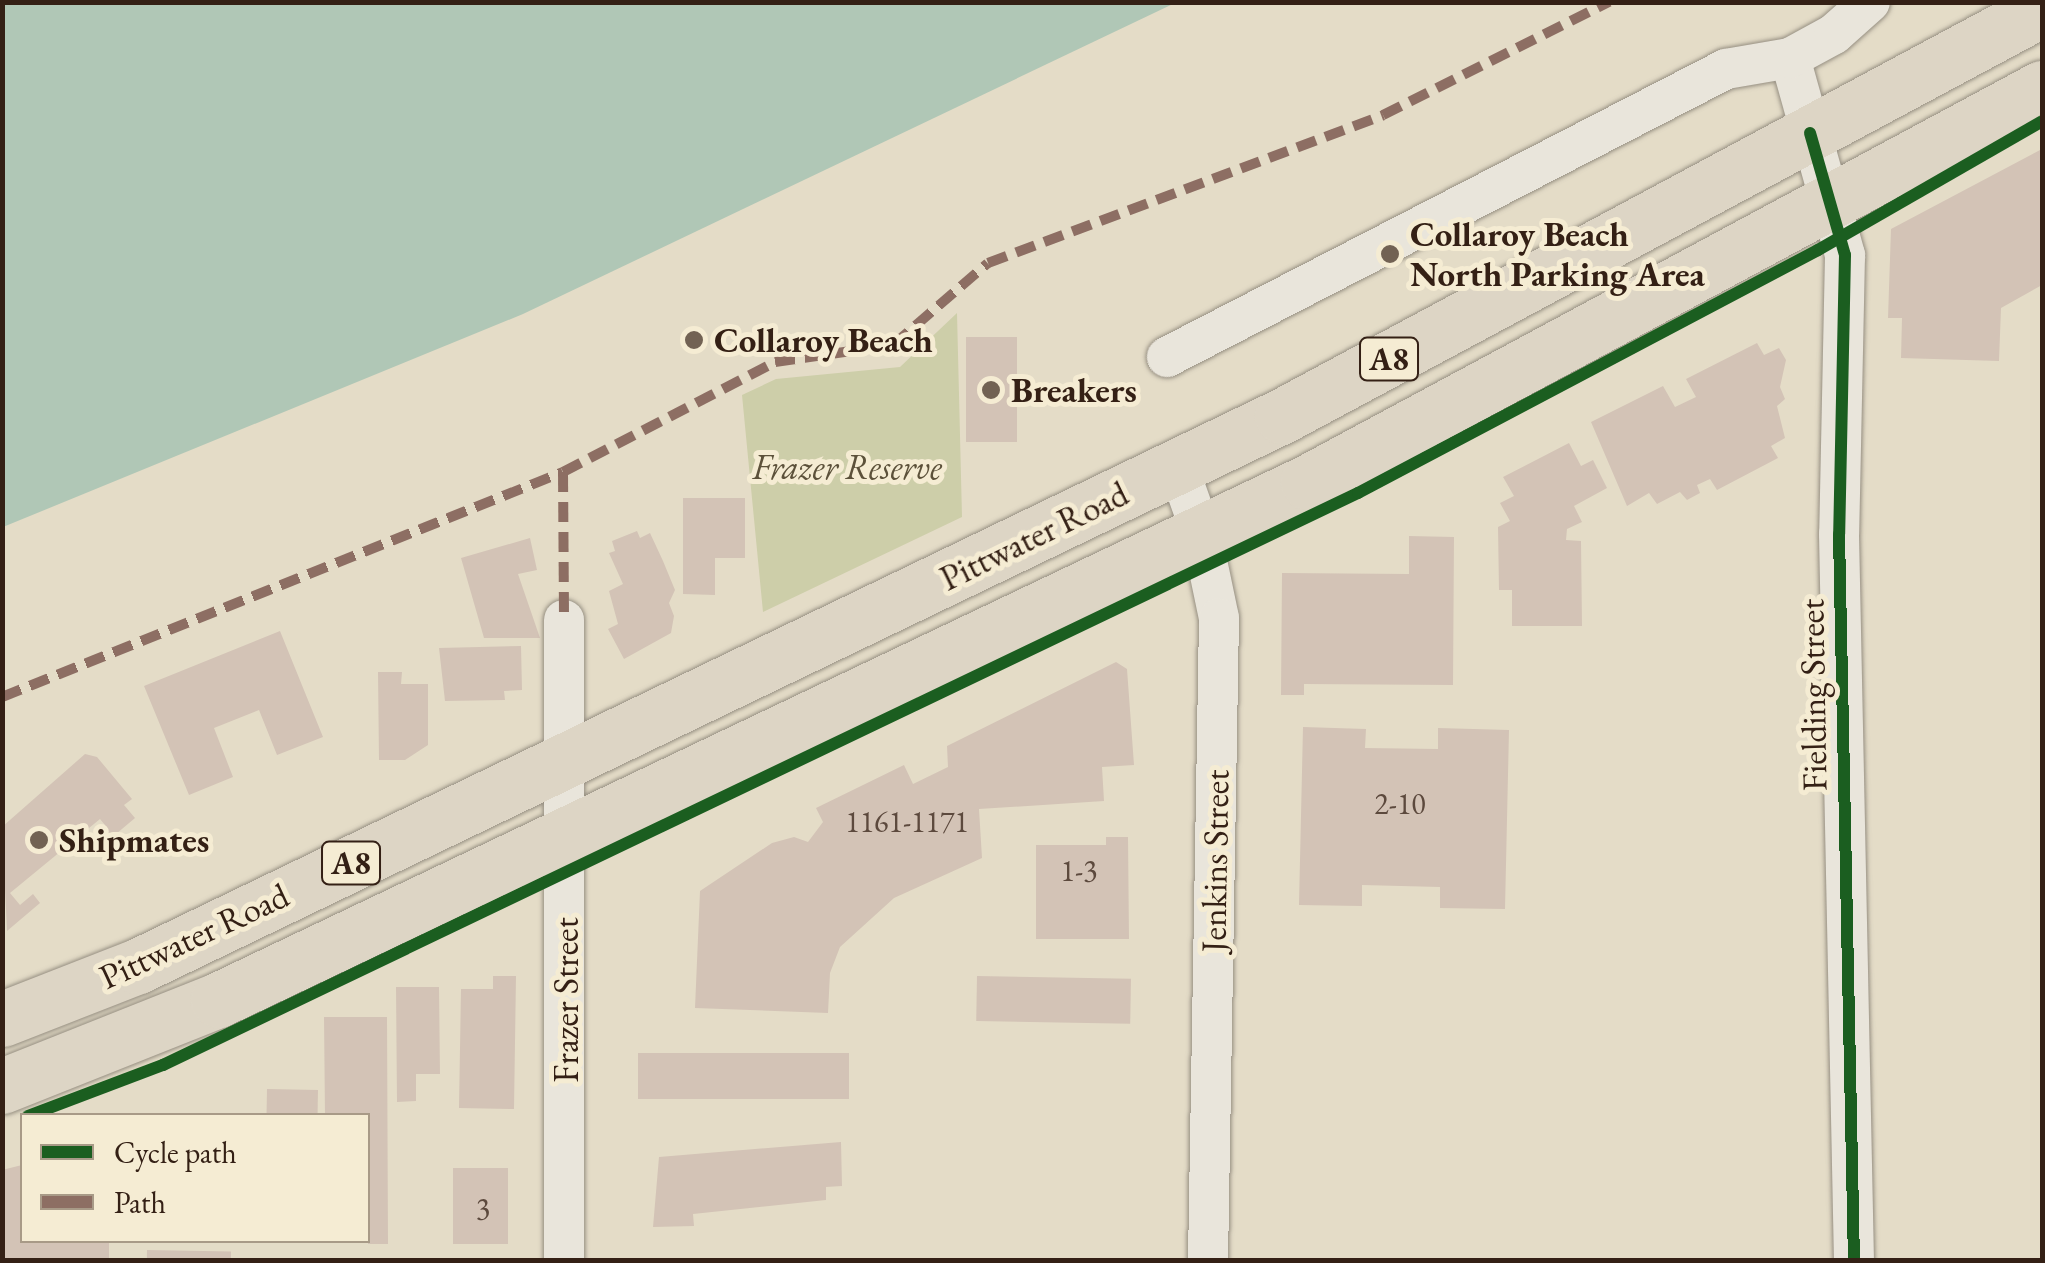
<!DOCTYPE html>
<html>
<head>
<meta charset="utf-8">
<style>
	body { margin:0 }
	#map { position:relative; width:2045px; height:1263px; overflow:hidden; background:#e4dcc7; font-family:"EB Garamond",serif }
	div>[style] { position:absolute }
	[style*='--x'] { left:calc(var(--x)*1px); top:calc(var(--y)*1px); width:calc(var(--w)*1px); rotate:calc(var(--a)*1deg) }
	.green>* { inset:0; background:#cdcea9 }
	.water>* { inset:0; background:#b0c7b6 }
	.building>* { inset:0; background:#d3c3b6; transform-origin:0 0 }
	.roads { filter:drop-shadow(0 0 2px #968f82) drop-shadow(0 0 2px #968f82) }
	.minor>* { height:40px; margin:-20px; padding:0 20px; transform-origin:20px; border-radius:20px; background:#e9e5db }
	.highway>* { height:55px; margin:-27.5px; padding:0 27.5px; transform-origin:27.5px; border-radius:27.5px; background:#ddd5c5 }
	.quiet>* { height:10px; margin-top:-5px; transform-origin:0; background:repeating-linear-gradient(90deg,#8d6e63 0 20px,transparent 0 30px) }
	.cycleway>* { height:12px; margin:-6px; padding:0 6px; transform-origin:6px; border-radius:6px; background:#1b5e20 }
	.dots>* { width:28px; height:28px; translate:-50% -50%; box-sizing:border-box; border:5px solid #f5ecd3; border-radius:50% }
	span { translate:-50% -50%; white-space:nowrap; text-align:center; line-height:1.15; -webkit-text-stroke:10px #f5ecd3; paint-order:stroke }
	.number-label { font-size:30px; color:#5c493d }
	.number-label span { -webkit-text-stroke-width:0 }
	.shield-label span { padding:2px 8px; background:#f5ecd3; border:2px solid; border-radius:8px; -webkit-text-stroke-width:0 }
	.shield-label { font-size:32px; color:#342015; font-weight:700 }
	.poi-label { font-size:35px; color:#342015; font-weight:700 }
	.left { translate:0 -50%; text-align:left }
	.park-label { font-size:35px; color:#5c513a; font-style:italic }
	.street-label { font-size:35px; color:#342015 }
	.frame { position:absolute; inset:0; border:5px solid #342015; pointer-events:none }
	.legend { position:absolute; left:20px; top:1113px; width:350px; height:130px; box-sizing:border-box; background:#f5ecd3; border:2px solid #a89a87; margin:0; padding:12px 18px; list-style:none; font-size:30px; color:#342015 }
	.legend li { display:flex; align-items:center; gap:20px; height:50px }
	.legend b { width:50px; border:2px solid #a89a87 }
</style>
</head>
<body>
<div id="map">
	<div class="green">
		<i style="clip-path:polygon(957px 313px,962px 517px,763px 612px,742px 395px,776px 379px,900px 367px)"></i>
	</div>
	<div class="water">
		<i style="clip-path:polygon(3px 2px,1175px 2px,1175px 3px,523px 314px,3px 527px)"></i>
	</div>
	<div class="building">
		<i style="clip-path:polygon(2042px 149px,2042px 285px,2001px 308px,1999px 361px,1901px 358px,1902px 318px,1888px 318px,1891px 229px)"></i>
		<i style="left:966px;top:337px;width:51px;height:105px"></i>
		<i style="clip-path:polygon(1757px 343px,1764px 355px,1779px 348px,1786px 360px,1780px 387px,1785px 399px,1777px 406px,1785px 438px,1771px 446px,1778px 458px,1717px 490px,1710px 479px,1697px 485px,1700px 493px,1687px 500px,1680px 492px,1657px 504px,1649px 493px,1627px 506px,1591px 422px,1663px 386px,1675px 407px,1696px 397px,1686px 379px)"></i>
		<i style="clip-path:polygon(1569px 443px,1581px 466px,1593px 460px,1607px 488px,1574px 506px,1582px 522px,1567px 529px,1566px 540px,1581px 541px,1582px 626px,1512px 626px,1512px 590px,1499px 590px,1498px 527px,1510px 521px,1500px 503px,1514px 496px,1503px 477px)"></i>
		<i style="clip-path:polygon(683px 498px,745px 498px,745px 558px,715px 558px,715px 595px,683px 594px)"></i>
		<i style="clip-path:polygon(637px 531px,640px 538px,650px 533px,663px 561px,675px 590px,669px 603px,674px 616px,671px 633px,624px 659px,608px 629px,618px 624px,609px 591px,623px 584px,609px 553px,615px 551px,612px 541px)"></i>
		<i style="clip-path:polygon(1409px 536px,1454px 537px,1453px 685px,1304px 684px,1304px 695px,1281px 695px,1282px 573px,1409px 574px)"></i>
		<i style="clip-path:polygon(530px 538px,537px 570px,518px 574px,540px 638px,484px 638px,461px 558px)"></i>
		<i style="clip-path:polygon(280px 631px,323px 737px,277px 755px,259px 710px,214px 728px,233px 777px,189px 795px,144px 686px)"></i>
		<i style="clip-path:polygon(521px 646px,522px 690px,504px 691px,505px 700px,445px 701px,439px 648px)"></i>
		<i style="clip-path:polygon(1116px 662px,1127px 669px,1134px 765px,1102px 767px,1104px 801px,979px 809px,982px 858px,894px 898px,840px 947px,830px 973px,828px 1013px,695px 1008px,700px 891px,772px 843px,794px 837px,808px 842px,823px 822px,816px 808px,904px 765px,913px 784px,948px 767px,947px 746px)"></i>
		<i style="clip-path:polygon(378px 672px,402px 672px,401px 684px,428px 684px,428px 745px,405px 760px,379px 760px)"></i>
		<i style="clip-path:polygon(1303px 727px,1366px 729px,1365px 748px,1438px 749px,1438px 728px,1509px 730px,1505px 909px,1440px 908px,1440px 887px,1362px 885px,1362px 906px,1299px 905px)"></i>
		<i style="clip-path:polygon(85px 754px,97px 757px,132px 799px,124px 805px,135px 818px,103px 845px,94px 835px,105px 825px,100px 819px,10px 893px,20px 905px,33px 894px,40px 903px,7px 931px,2px 827px)"></i>
		<i style="clip-path:polygon(1106px 837px,1128px 837px,1129px 939px,1036px 939px,1036px 845px,1106px 845px)"></i>
		<i style="clip-path:polygon(493px 976px,516px 976px,514px 1109px,459px 1108px,461px 989px,493px 989px)"></i>
		<i style="left:977px;top:976px;width:154px;height:45px;rotate:1deg"></i>
		<i style="clip-path:polygon(396px 987px,439px 987px,440px 1074px,416px 1074px,416px 1101px,397px 1102px)"></i>
		<i style="clip-path:polygon(324px 1017px,387px 1017px,388px 1244px,368px 1244px,368px 1116px,325px 1116px)"></i>
		<i style="left:638px;top:1053px;width:211px;height:46px"></i>
		<i style="left:267px;top:1089px;width:51px;height:27px;rotate:1deg"></i>
		<i style="clip-path:polygon(841px 1142px,842px 1186px,826px 1187px,826px 1200px,693px 1214px,694px 1226px,653px 1227px,659px 1157px)"></i>
		<i style="clip-path:polygon(22px 1165px,22px 1240px,109px 1240px,109px 1260px,2px 1260px,2px 1170px)"></i>
		<i style="left:453px;top:1168px;width:55px;height:76px"></i>
		<i style="left:147px;top:1250px;width:84px;height:10px;rotate:1deg"></i>
	</div>
	<div class="roads">
		<div class="minor">
			<i style="--x:1790;--y:58;--w:205;--a:74.4"></i>
			<i style="--x:1845;--y:255;--w:279;--a:91.2"></i>
			<i style="--x:1839;--y:534;--w:726;--a:88.82"></i>
			<i style="--x:1167;--y:357;--w:629;--a:-27.26"></i>
			<i style="--x:1726;--y:69;--w:65;--a:-9.8"></i>
			<i style="--x:1790;--y:58;--w:50;--a:-28.6"></i>
			<i style="--x:1834;--y:34;--w:48;--a:-41.6"></i>
			<i style="--x:1178;--y:467;--w:69;--a:70.5"></i>
			<i style="--x:1201;--y:532;--w:88;--a:78.2"></i>
			<i style="--x:1219;--y:618;--w:642;--a:90.98"></i>
			<i style="--x:564;--y:1260;--w:640;--a:-90"></i>
		</div>
		<div class="highway">
			<i style="--x:2;--y:1019;--w:146;--a:-21.3"></i>
			<i style="--x:138;--y:966;--w:1269;--a:-25.68"></i>
			<i style="--x:1282;--y:416;--w:862;--a:-28.17"></i>
			<i style="--x:2;--y:1086;--w:232;--a:-21.7"></i>
			<i style="--x:218;--y:1000;--w:1207;--a:-25.42"></i>
			<i style="--x:1308;--y:482;--w:833;--a:-28.23"></i>
		</div>
	</div>
	<div class="quiet">
		<i style="--x:563;--y:472;--w:148;--a:89.6"></i>
		<i style="--x:2;--y:697;--w:604;--a:-21.85"></i>
		<i style="--x:563;--y:472;--w:239;--a:-27.4"></i>
		<i style="--x:775;--y:362;--w:119;--a:-8.2"></i>
		<i style="--x:893;--y:345;--w:125;--a:-40.8"></i>
		<i style="--x:988;--y:263;--w:422;--a:-20.5"></i>
		<i style="--x:1383;--y:115;--w:253;--a:-26.6"></i>
	</div>
	<div class="cycleway">
		<i style="--x:1810;--y:133;--w:127;--a:74"></i>
		<i style="--x:1845;--y:255;--w:279;--a:91.2"></i>
		<i style="--x:1839;--y:534;--w:726;--a:88.82"></i>
		<i style="--x:28;--y:1116;--w:144;--a:-20.7"></i>
		<i style="--x:163;--y:1065;--w:1325;--a:-25.58"></i>
		<i style="--x:1358;--y:493;--w:520;--a:-27.85"></i>
		<i style="--x:1818;--y:250;--w:258;--a:-29.9"></i>
	</div>
	<div class="dots">
		<i style="left:1390px;top:254px;background:#726253"></i>
		<i style="left:694px;top:340px;background:#726253"></i>
		<i style="left:991px;top:390px;background:#726253"></i>
		<i style="left:39px;top:840px;background:#726253"></i>
	</div>
	<div class="number-label">
		<span style="left:1400px;top:804px">2-10</span>
		<span style="left:907px;top:822px">1161-1171</span>
		<span style="left:1079px;top:871px">1-3</span>
		<span style="left:483px;top:1209px">3</span>
	</div>
	<div class="shield-label">
		<span style="left:1389px;top:359px">A8</span>
		<span style="left:351px;top:863px">A8</span>
	</div>
	<div class="poi-label">
		<span class="left" style="left:1410px;top:254px">Collaroy Beach<br>North Parking Area</span>
		<span class="left" style="left:714px;top:340px">Collaroy Beach</span>
		<span class="left" style="left:1011px;top:390px">Breakers</span>
		<span class="left" style="left:59px;top:840px">Shipmates</span>
	</div>
	<div class="park-label">
		<span style="left:847px;top:467px">Frazer Reserve</span>
	</div>
	<div class="street-label">
		<span style="left:1034px;top:536px;rotate:-26deg">Pittwater Road</span>
		<span style="left:1813px;top:695px;rotate:-91deg">Fielding Street</span>
		<span style="left:1215px;top:861px;rotate:-89deg">Jenkins Street</span>
		<span style="left:194px;top:936px;rotate:-25deg">Pittwater Road</span>
		<span style="left:566px;top:1000px;rotate:-90deg">Frazer Street</span>
	</div>
	<div class="frame"></div>
	<ul class="legend">
	<li><b style="height:12px;background:#1b5e20"></b>Cycle path</li>
	<li><b style="height:12px;background:#8d6e63"></b>Path</li>
	</ul>
</div>
</body>
</html>
